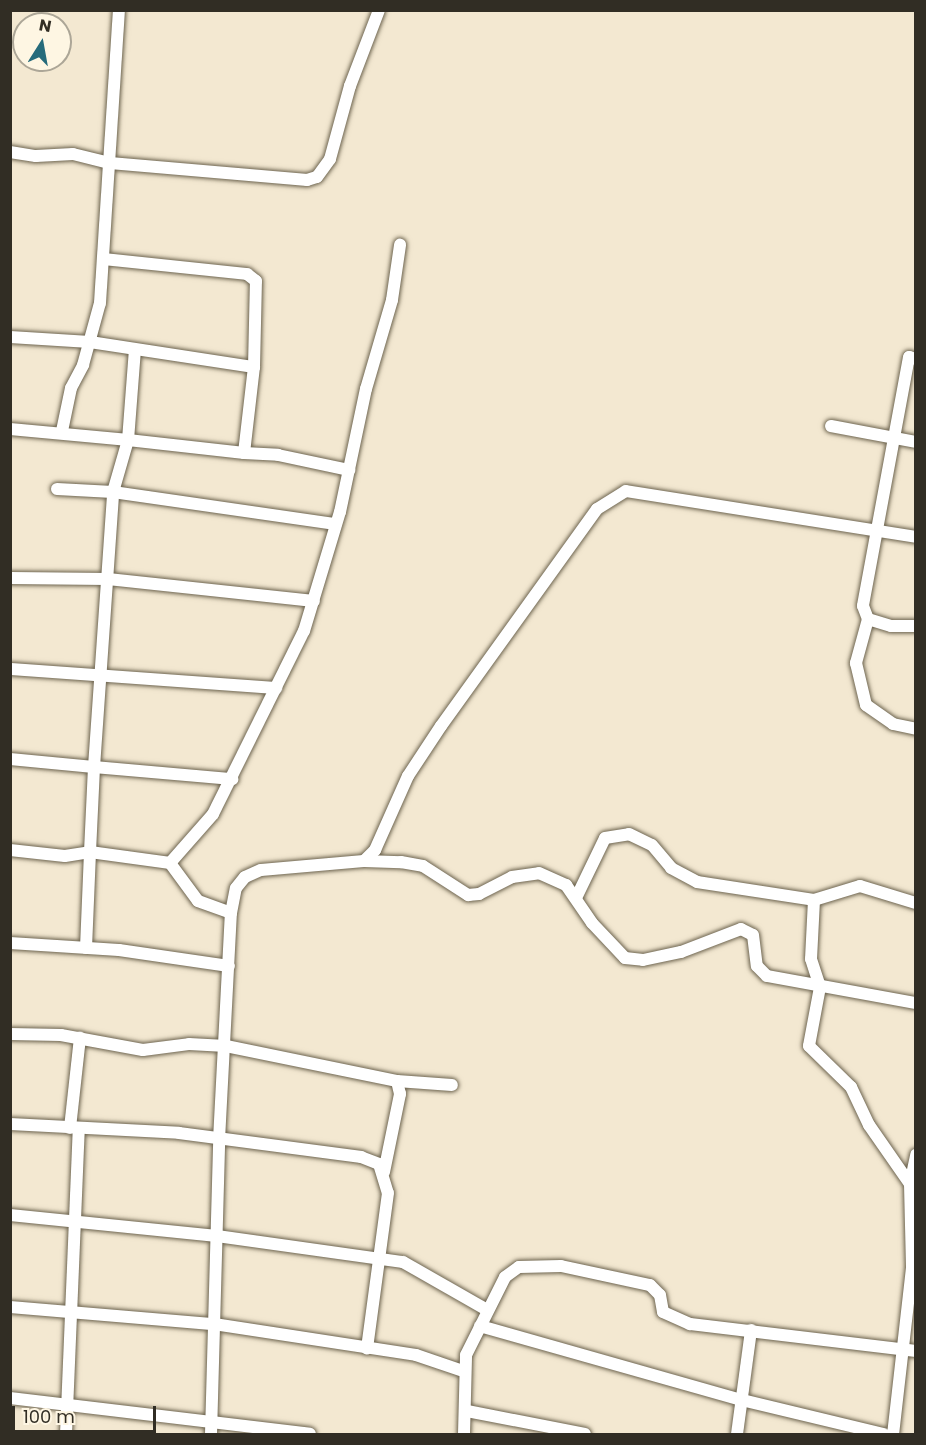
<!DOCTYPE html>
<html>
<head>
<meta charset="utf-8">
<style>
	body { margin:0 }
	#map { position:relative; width:926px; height:1445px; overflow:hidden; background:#f3e8d1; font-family:Poppins,sans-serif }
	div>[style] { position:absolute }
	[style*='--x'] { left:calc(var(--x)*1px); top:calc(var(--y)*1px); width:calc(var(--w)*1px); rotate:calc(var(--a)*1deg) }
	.roads { filter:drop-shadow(0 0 2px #6d644f) drop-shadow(0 0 2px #6d644f) }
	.street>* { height:12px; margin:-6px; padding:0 6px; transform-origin:6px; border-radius:6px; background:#fff }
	span { translate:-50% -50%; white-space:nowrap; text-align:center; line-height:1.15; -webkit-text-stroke:4.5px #fef6e3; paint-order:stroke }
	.frame { position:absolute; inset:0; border:12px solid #312d24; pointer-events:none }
	.north { position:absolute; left:12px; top:12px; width:60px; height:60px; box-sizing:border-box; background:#fef6e3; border:2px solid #aca697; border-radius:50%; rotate:11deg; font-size:16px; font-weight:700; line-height:24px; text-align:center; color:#312d24 }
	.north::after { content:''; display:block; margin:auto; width:21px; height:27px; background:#266b7b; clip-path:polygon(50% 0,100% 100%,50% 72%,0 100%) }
	.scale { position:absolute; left:12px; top:1406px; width:144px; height:27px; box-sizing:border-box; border:3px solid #312d24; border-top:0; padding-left:8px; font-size:18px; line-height:21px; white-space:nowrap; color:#312d24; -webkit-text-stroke:4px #fef6e3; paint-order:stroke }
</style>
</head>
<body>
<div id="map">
	<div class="roads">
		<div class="street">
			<i style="--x:10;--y:152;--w:26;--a:9"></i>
			<i style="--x:36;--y:156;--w:37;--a:-3"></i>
			<i style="--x:73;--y:154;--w:38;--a:14"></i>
			<i style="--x:110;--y:163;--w:198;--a:4.9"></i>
			<i style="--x:307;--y:180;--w:10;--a:-17"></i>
			<i style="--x:317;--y:177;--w:22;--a:-54"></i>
			<i style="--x:330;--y:159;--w:76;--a:-74.7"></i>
			<i style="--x:350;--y:86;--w:81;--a:-69.1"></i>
			<i style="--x:10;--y:337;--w:80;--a:3.6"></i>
			<i style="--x:90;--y:342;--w:166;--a:8.7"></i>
			<i style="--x:916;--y:359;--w:7;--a:-164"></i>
			<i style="--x:909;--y:357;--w:253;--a:100.5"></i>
			<i style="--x:863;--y:606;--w:14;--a:69"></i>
			<i style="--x:868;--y:619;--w:24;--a:17"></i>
			<i style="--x:891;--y:626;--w:25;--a:0"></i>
			<i style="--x:831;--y:426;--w:86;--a:10.7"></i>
			<i style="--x:10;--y:429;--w:119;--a:5.3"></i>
			<i style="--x:128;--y:440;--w:90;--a:-85.6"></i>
			<i style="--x:62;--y:431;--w:44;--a:-78.2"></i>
			<i style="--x:71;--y:388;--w:26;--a:-62"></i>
			<i style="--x:83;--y:365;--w:64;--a:-74.7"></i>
			<i style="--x:100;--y:303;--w:294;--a:-86.3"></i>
			<i style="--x:244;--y:453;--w:34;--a:3"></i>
			<i style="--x:278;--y:455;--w:73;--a:11.9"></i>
			<i style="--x:57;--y:489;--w:56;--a:3.1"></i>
			<i style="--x:113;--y:492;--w:225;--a:8.2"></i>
			<i style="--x:10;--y:578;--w:98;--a:0.6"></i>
			<i style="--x:108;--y:579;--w:207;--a:6.1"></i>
			<i style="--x:868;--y:619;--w:46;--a:105.3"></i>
			<i style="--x:856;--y:663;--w:43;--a:76.6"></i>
			<i style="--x:866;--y:705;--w:33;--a:35"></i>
			<i style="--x:893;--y:724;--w:24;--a:12"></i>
			<i style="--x:10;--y:669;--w:267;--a:4.1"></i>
			<i style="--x:10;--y:759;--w:84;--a:5.4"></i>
			<i style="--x:94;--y:767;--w:276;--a:-86"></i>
			<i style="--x:113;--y:492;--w:54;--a:-73.9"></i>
			<i style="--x:128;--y:440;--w:117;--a:6.4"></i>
			<i style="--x:244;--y:453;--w:87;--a:-83.4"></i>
			<i style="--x:254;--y:367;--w:86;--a:-88.7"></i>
			<i style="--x:256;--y:281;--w:11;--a:-142"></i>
			<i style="--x:247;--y:274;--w:143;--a:-174"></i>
			<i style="--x:10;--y:850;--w:55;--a:6.2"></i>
			<i style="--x:65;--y:856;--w:25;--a:-9"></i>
			<i style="--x:90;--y:852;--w:85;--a:-87.3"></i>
			<i style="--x:94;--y:767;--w:139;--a:5"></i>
			<i style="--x:364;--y:861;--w:16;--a:-45"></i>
			<i style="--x:375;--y:850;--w:81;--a:-66"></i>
			<i style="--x:408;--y:776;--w:60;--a:-56.6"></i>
			<i style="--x:441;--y:726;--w:267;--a:-54.3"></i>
			<i style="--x:597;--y:509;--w:34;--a:-32"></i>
			<i style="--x:626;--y:491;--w:294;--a:9"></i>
			<i style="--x:170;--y:863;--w:65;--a:-48.7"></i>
			<i style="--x:213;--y:814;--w:204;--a:-63.6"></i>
			<i style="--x:304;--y:631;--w:124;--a:-73.2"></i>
			<i style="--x:340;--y:512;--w:126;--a:-78.1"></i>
			<i style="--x:366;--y:389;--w:93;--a:-73.7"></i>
			<i style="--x:392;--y:300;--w:56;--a:-81.7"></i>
			<i style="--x:577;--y:896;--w:64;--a:-64.2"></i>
			<i style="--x:605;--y:838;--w:24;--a:-9"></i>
			<i style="--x:629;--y:834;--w:25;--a:26"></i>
			<i style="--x:652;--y:845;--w:30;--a:50"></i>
			<i style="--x:671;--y:868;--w:30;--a:28"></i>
			<i style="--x:697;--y:882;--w:118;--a:8.7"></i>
			<i style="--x:814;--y:900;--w:59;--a:92.9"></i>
			<i style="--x:811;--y:959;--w:29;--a:72"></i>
			<i style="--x:820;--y:987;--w:60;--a:100.6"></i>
			<i style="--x:809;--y:1046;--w:59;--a:44.3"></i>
			<i style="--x:851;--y:1087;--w:42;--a:64.7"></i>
			<i style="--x:869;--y:1125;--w:72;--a:55.2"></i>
			<i style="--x:910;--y:1184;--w:84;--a:88.6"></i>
			<i style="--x:912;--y:1268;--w:167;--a:96.5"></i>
			<i style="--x:814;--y:900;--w:48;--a:-16.9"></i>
			<i style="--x:860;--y:886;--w:59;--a:16.9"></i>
			<i style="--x:10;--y:943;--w:109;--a:3.7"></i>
			<i style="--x:119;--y:950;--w:111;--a:8.3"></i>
			<i style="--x:86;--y:948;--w:96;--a:-87.6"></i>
			<i style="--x:90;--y:852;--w:81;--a:7.8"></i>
			<i style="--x:170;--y:863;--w:47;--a:53.6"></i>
			<i style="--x:198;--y:901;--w:35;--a:20"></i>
			<i style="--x:10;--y:1034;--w:51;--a:1.1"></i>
			<i style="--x:61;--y:1035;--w:83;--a:10.4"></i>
			<i style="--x:143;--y:1050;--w:46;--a:-7.4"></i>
			<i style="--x:189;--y:1044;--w:37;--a:3"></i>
			<i style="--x:226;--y:1046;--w:175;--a:11.6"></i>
			<i style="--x:397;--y:1081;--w:55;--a:4.2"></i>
			<i style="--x:10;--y:1124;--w:169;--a:3"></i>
			<i style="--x:179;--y:1133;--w:184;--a:7.5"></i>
			<i style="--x:361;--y:1157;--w:19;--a:21"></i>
			<i style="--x:379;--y:1164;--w:30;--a:73"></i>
			<i style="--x:388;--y:1193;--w:157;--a:97.7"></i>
			<i style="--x:70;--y:1128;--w:91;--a:-83.7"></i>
			<i style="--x:384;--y:1172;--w:80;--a:-78.4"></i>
			<i style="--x:400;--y:1094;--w:13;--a:-103"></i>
			<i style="--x:910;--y:1184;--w:30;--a:-78"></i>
			<i style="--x:10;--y:1215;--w:208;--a:5.8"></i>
			<i style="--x:217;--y:1236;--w:188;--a:8"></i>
			<i style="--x:403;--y:1262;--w:97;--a:29.7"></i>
			<i style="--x:10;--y:1307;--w:205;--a:4.8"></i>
			<i style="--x:214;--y:1324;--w:204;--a:8.7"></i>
			<i style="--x:416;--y:1355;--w:50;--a:18.8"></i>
			<i style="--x:480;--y:1326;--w:272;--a:15.8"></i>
			<i style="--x:742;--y:1400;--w:146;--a:13.5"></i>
			<i style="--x:10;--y:1398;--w:302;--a:6.8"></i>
			<i style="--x:467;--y:1411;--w:120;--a:11"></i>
			<i style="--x:66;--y:1434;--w:305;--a:-87.6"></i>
			<i style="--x:211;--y:1434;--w:294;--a:-88.4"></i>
			<i style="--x:219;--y:1140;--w:227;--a:-87"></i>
			<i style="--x:231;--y:913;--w:25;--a:-79"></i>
			<i style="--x:236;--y:888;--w:14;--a:-51"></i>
			<i style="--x:245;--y:877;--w:17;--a:-24"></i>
			<i style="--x:261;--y:870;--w:103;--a:-5"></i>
			<i style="--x:364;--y:861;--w:37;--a:2"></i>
			<i style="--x:401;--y:862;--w:22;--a:10"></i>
			<i style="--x:423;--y:866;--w:54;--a:32.8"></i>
			<i style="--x:468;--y:895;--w:11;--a:-5"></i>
			<i style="--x:479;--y:894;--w:37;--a:-27"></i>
			<i style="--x:512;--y:877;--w:27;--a:-8"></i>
			<i style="--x:539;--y:873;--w:30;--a:24"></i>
			<i style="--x:566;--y:885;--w:46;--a:55.6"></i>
			<i style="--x:592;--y:923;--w:48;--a:46.7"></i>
			<i style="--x:625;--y:958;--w:18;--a:6"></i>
			<i style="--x:643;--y:960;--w:39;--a:-12"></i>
			<i style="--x:681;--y:952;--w:64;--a:-21"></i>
			<i style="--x:741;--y:929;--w:13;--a:27"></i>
			<i style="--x:753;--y:935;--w:31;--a:83"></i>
			<i style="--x:757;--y:966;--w:14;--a:45"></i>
			<i style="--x:767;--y:976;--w:151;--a:10.3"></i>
			<i style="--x:464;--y:1434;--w:79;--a:-88.5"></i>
			<i style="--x:466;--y:1355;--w:87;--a:-63.4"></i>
			<i style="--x:505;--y:1277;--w:17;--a:-36"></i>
			<i style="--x:519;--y:1267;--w:42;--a:-1.4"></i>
			<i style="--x:561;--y:1266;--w:91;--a:12.1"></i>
			<i style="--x:650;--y:1285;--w:14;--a:45"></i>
			<i style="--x:660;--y:1295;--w:17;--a:80"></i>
			<i style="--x:663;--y:1312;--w:30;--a:24"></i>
			<i style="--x:690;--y:1324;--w:228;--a:6.8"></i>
			<i style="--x:737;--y:1434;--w:105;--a:-82.3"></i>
		</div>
	</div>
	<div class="frame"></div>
	<div class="north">N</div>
	<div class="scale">100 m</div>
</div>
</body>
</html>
